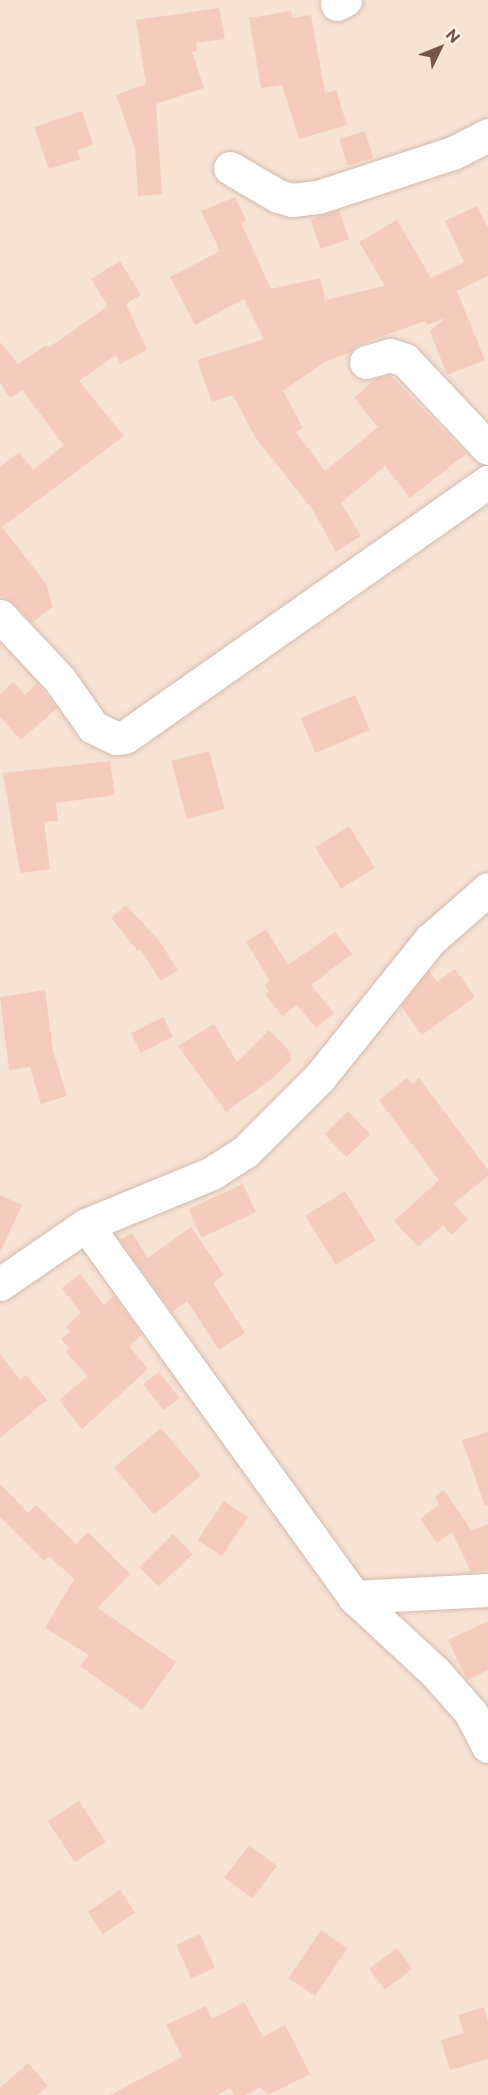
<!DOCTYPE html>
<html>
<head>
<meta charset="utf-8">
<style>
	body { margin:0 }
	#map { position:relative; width:488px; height:2095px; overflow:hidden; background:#fef2e6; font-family:Commissioner,sans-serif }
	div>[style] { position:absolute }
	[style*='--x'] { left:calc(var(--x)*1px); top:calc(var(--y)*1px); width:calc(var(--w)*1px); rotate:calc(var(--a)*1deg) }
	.residential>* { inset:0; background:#f6e3d4; transform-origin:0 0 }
	.building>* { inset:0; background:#f5ccbc; transform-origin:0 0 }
	.roads { filter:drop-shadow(0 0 2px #d4baae) drop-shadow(0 0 2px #d4baae) }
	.minor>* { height:33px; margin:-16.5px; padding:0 16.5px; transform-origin:16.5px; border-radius:16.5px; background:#fff }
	span { translate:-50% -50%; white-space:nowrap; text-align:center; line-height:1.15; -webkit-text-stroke:4.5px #fff6ee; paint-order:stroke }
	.north { position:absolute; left:410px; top:18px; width:60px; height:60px; -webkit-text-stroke:4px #fff6ee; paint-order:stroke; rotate:47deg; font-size:16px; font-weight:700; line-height:24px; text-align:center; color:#7a5448 }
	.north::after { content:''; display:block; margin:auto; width:21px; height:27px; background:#7a5448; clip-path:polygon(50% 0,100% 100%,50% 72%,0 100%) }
</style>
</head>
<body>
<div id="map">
	<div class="residential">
		<i style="left:0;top:0;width:488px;height:2095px"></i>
	</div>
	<div class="building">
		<i style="clip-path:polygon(219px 8px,225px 39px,196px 43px,197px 51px,192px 52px,204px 88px,156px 104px,162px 194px,138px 196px,135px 149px,116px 95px,146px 84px,136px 20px)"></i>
		<i style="clip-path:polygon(291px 11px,292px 18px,311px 15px,325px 93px,336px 90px,347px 125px,299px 139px,282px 85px,261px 88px,249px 18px)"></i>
		<i style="clip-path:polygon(82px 111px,93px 145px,77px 150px,80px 159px,49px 169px,34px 127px)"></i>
		<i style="left:365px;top:131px;width:28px;height:27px;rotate:73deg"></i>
		<i style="clip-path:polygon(235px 197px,246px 220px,241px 223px,271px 289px,320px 278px,325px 300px,385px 286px,359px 242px,397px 220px,431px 278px,464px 262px,445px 221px,477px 206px,488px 228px,488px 276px,457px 291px,485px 360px,447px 375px,430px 331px,445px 318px,427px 325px,425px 321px,360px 344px,351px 352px,325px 362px,283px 391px,303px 428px,296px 432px,325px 471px,378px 427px,354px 398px,375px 379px,390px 375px,466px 454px,410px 498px,385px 466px,341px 503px,361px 536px,336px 552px,313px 510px,255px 437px,233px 395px,212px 402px,197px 360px,264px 339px,244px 299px,195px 325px,170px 277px,220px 251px,201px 211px)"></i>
		<i style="left:339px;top:210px;width:31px;height:30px;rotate:71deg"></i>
		<i style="clip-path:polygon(120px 261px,141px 295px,126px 304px,147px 350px,120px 364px,116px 355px,79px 381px,124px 436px,2px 527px,47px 585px,52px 607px,32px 623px,13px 603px,0 596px,0 467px,19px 452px,33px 470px,64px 445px,22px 390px,10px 398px,0 383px,0 342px,18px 364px,46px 345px,48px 348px,108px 306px,91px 279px)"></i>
		<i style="clip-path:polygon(13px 682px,25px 695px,37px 683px,57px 708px,21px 740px,0 717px,0 694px)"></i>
		<i style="left:355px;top:695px;width:38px;height:59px;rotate:67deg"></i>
		<i style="left:209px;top:751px;width:60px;height:39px;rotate:75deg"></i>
		<i style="clip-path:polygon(110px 761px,115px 795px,56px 803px,58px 821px,44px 822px,50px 869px,20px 873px,3px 773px)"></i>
		<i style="left:349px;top:826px;width:49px;height:40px;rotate:58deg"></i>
		<i style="clip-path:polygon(126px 905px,160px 942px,178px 970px,161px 981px,140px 949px,138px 951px,111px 918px)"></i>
		<i style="clip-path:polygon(266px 929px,288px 965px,335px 932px,352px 954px,311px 985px,334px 1013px,316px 1028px,297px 1005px,282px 1016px,265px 994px,269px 991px,264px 985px,270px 981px,246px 942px)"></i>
		<i style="clip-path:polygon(455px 969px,475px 997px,422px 1035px,401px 1006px,429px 971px,437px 982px)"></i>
		<i style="clip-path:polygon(45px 990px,53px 1051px,67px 1096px,41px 1104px,30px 1067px,9px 1070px,0 997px)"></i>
		<i style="left:163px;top:1017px;width:22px;height:36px;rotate:63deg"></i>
		<i style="clip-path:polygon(214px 1024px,237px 1062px,269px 1030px,291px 1053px,291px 1060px,274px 1077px,226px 1112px,178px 1046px)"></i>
		<i style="clip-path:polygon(407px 1078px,412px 1084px,419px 1078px,488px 1170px,488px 1176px,453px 1204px,468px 1219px,452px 1235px,443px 1225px,418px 1247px,394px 1221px,439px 1180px,379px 1100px)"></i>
		<i style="left:348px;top:1111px;width:32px;height:33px;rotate:46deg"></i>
		<i style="left:243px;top:1184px;width:31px;height:60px;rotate:65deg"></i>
		<i style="left:345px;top:1191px;width:58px;height:47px;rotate:58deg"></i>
		<i style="clip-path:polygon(0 1195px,22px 1205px,0 1253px)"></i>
		<i style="clip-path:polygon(191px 1227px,224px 1275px,213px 1283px,245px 1333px,219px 1350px,187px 1301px,172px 1312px,120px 1240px,132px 1233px,148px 1258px)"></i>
		<i style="clip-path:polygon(80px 1274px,104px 1305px,114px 1296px,142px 1335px,129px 1346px,148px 1369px,82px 1429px,59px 1400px,88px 1376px,66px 1352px,69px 1348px,61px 1339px,70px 1332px,66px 1327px,81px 1313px,62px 1288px)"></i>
		<i style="clip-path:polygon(0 1354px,20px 1380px,26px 1375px,47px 1400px,0 1438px)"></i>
		<i style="left:159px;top:1372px;width:33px;height:20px;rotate:52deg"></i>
		<i style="left:161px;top:1428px;width:62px;height:61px;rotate:50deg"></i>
		<i style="clip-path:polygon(488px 1432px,488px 1505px,485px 1506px,462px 1440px)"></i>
		<i style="clip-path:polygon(0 1484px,28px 1513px,36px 1505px,76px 1544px,88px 1532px,130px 1574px,98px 1608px,176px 1662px,142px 1710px,80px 1666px,89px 1655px,45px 1628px,74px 1579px,49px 1556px,44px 1561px,0 1517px)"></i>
		<i style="clip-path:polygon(444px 1490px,472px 1531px,488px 1524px,488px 1570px,471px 1572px,452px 1532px,437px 1543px,420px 1519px,439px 1505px,435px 1496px)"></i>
		<i style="left:224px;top:1501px;width:29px;height:47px;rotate:34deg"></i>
		<i style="left:173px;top:1534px;width:28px;height:47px;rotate:46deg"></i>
		<i style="clip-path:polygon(488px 1621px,488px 1670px,467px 1680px,448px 1640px)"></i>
		<i style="left:79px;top:1801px;width:49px;height:37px;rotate:57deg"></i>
		<i style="left:249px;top:1845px;width:35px;height:41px;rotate:37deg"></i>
		<i style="left:120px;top:1890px;width:27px;height:39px;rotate:56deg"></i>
		<i style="left:321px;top:1930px;width:32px;height:58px;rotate:34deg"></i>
		<i style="left:200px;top:1934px;width:37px;height:26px;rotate:66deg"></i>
		<i style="left:397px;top:1948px;width:26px;height:35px;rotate:53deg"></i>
		<i style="clip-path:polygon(244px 2002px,263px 2037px,285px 2025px,310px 2074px,268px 2095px,260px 2087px,246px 2095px,234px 2095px,230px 2088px,217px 2095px,110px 2095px,182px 2057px,166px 2025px,206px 2006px,212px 2019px)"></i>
		<i style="clip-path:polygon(484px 2007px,488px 2021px,488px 2059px,450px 2070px,441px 2040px,464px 2033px,458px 2015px)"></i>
		<i style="clip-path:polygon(28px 2063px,48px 2086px,37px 2095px,0 2095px,0 2088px)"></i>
	</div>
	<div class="roads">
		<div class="minor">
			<i style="--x:337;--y:4;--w:9;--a:-27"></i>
			<i style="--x:230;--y:168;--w:56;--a:30.3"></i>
			<i style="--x:278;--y:196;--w:15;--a:16"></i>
			<i style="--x:292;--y:200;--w:26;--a:-7"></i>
			<i style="--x:318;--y:197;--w:142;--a:-18.1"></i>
			<i style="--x:453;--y:153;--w:39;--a:-27"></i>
			<i style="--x:366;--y:362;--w:25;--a:-16"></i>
			<i style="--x:390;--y:355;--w:16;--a:18"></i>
			<i style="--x:405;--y:360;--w:121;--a:46.7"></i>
			<i style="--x:0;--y:616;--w:88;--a:46.8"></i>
			<i style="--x:60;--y:680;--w:57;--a:54.9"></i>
			<i style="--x:93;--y:727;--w:25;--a:26"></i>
			<i style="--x:116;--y:738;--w:9;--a:-6"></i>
			<i style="--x:125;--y:737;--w:444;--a:-35.1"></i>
			<i style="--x:86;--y:1225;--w:458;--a:54.2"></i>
			<i style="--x:354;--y:1597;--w:112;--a:42.8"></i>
			<i style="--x:436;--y:1673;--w:53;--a:48.8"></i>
			<i style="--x:471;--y:1713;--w:37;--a:63"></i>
			<i style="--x:0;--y:1284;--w:104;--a:-34.5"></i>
			<i style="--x:86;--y:1225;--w:136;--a:-22.4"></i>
			<i style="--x:212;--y:1173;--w:40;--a:-32.9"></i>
			<i style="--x:246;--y:1151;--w:103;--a:-45"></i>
			<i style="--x:319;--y:1078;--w:177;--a:-51.2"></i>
			<i style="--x:430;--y:940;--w:77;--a:-41.3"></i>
			<i style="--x:354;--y:1597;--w:134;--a:-3"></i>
		</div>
	</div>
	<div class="north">N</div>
</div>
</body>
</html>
